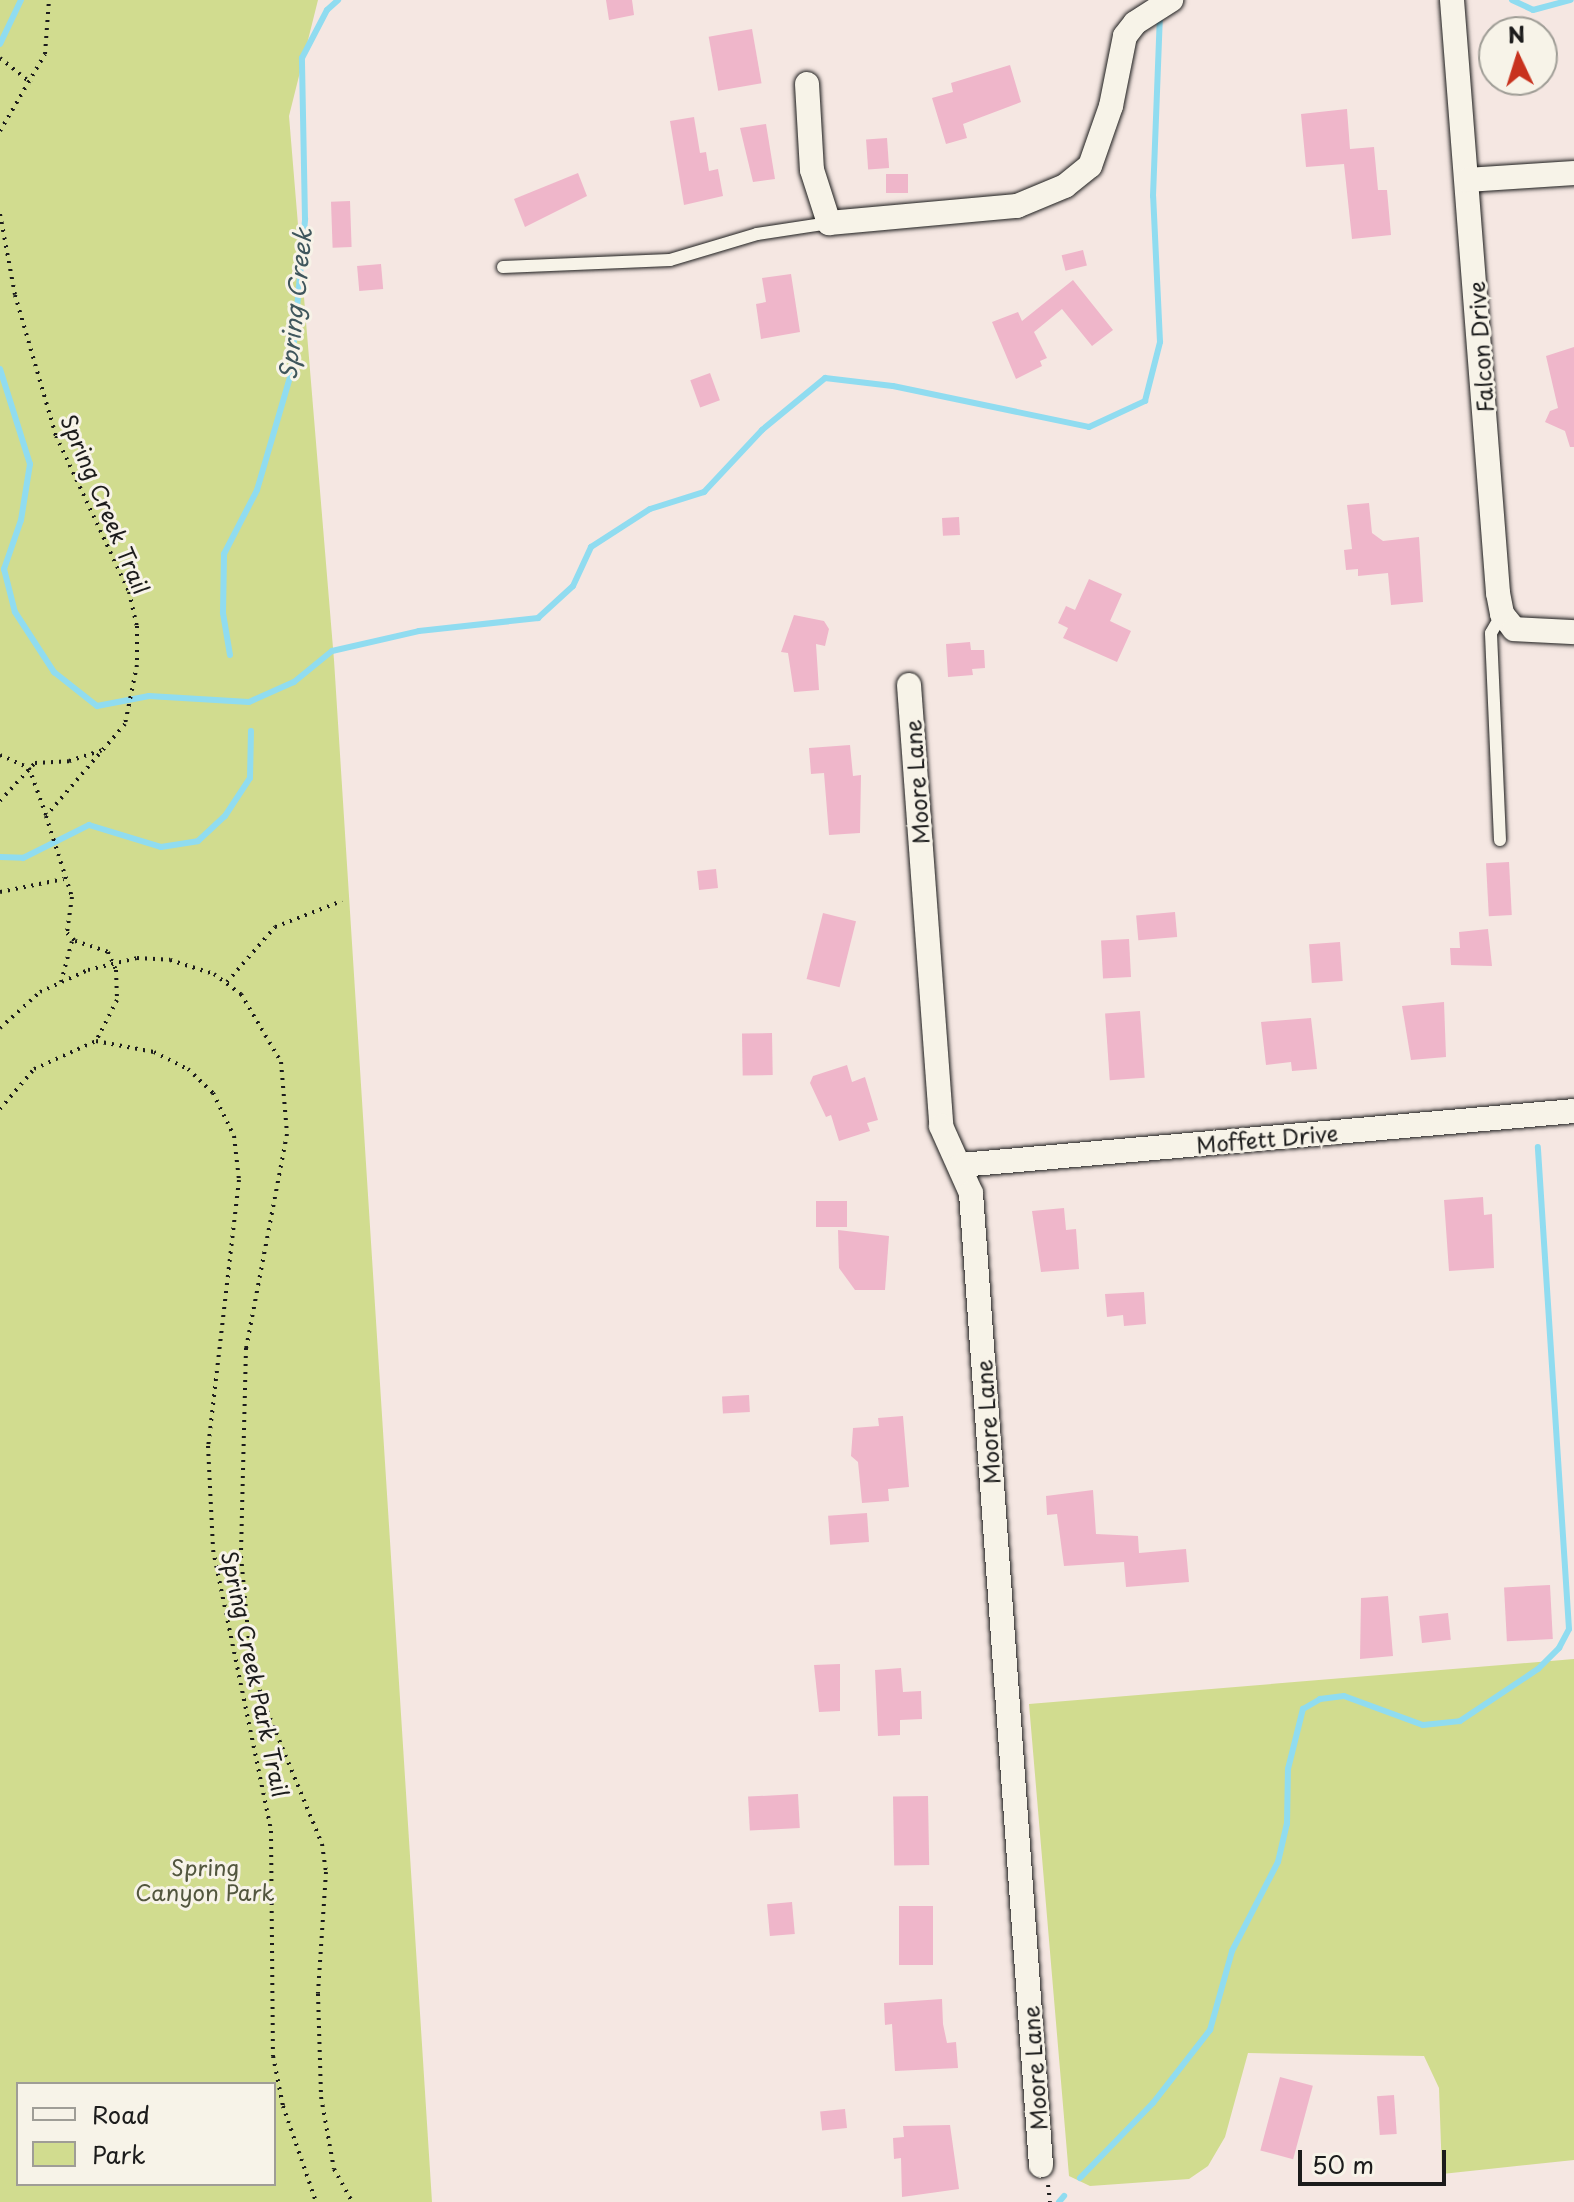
<!DOCTYPE html>
<html>
<head>
<meta charset="utf-8">
<style>
	body { margin:0 }
	#map { position:relative; width:1574px; height:2202px; overflow:hidden; background:#f5e7e2; font-family:"Playpen Sans",sans-serif }
	div>[style] { position:absolute }
	[style*='--x'] { left:calc(var(--x)*1px); top:calc(var(--y)*1px); width:calc(var(--w)*1px); rotate:calc(var(--a)*1deg) }
	.green>* { inset:0; background:#d1dc8f }
	.stream>* { height:6px; margin:-3px; padding:0 3px; transform-origin:3px; border-radius:3px; background:#90dcf0 }
	.building>* { inset:0; background:#efb6ca; transform-origin:0 0 }
	.path>* { height:4px; margin-top:-2px; transform-origin:0; background:repeating-linear-gradient(90deg,#1c1c1c 0 2px,transparent 0 8px) }
	.roads { filter:drop-shadow(0 0 2px #1c1c1c) drop-shadow(0 0 2px #1c1c1c) }
	.service>* { height:12px; margin:-6px; padding:0 6px; transform-origin:6px; border-radius:6px; background:#f7f3e8 }
	.minor>* { height:24px; margin:-12px; padding:0 12px; transform-origin:12px; border-radius:12px; background:#f7f3e8 }
	span { translate:-50% -50%; white-space:nowrap; text-align:center; line-height:1.15; -webkit-text-stroke:6px #f7f3e8; paint-order:stroke }
	.street-label { font-size:22px; color:#1c1c1c }
	.park-label { font-size:22px; color:#52563e }
	.water-label { font-size:24px; color:#3f565c; font-style:italic }
	.legend { position:absolute; left:16px; top:2082px; width:260px; height:104px; box-sizing:border-box; background:#f7f3e8; border:2px solid #9f9d96; margin:0; padding:10px 14px; list-style:none; font-size:24px; color:#1c1c1c }
	.legend li { display:flex; align-items:center; gap:16px; height:40px }
	.legend b { width:40px; border:2px solid #9f9d96 }
	.north { position:absolute; left:1478px; top:16px; width:80px; height:80px; box-sizing:border-box; background:#f7f3e8; border:2px solid #9f9d96; border-radius:50%; rotate:356deg; font-size:22px; font-weight:700; line-height:32px; text-align:center; color:#1c1c1c }
	.north::after { content:''; display:block; margin:auto; width:28px; height:36px; background:#c8321e; clip-path:polygon(50% 0,100% 100%,50% 72%,0 100%) }
	.scale { position:absolute; left:1298px; top:2150px; width:148px; height:36px; box-sizing:border-box; border:4px solid #1c1c1c; border-top:0; padding-left:10px; font-size:24px; line-height:28px; white-space:nowrap; color:#1c1c1c; -webkit-text-stroke:6px #f7f3e8; paint-order:stroke }
</style>
</head>
<body>
<div id="map">
	<div class="green">
		<i style="clip-path:polygon(evenodd,0 0,318px 0,289px 116px,334px 660px,432px 2202px,0 2202px,0 0,274px 2084px,274px 2184px,18px 2184px,18px 2084px,274px 2084px)"></i>
		<i style="clip-path:polygon(1574px 1659px,1574px 2160px,1442px 2174px,1439px 2088px,1424px 2056px,1248px 2053px,1225px 2137px,1208px 2166px,1189px 2179px,1090px 2186px,1069px 2176px,1029px 1704px)"></i>
	</div>
	<div class="stream">
		<i style="--x:1512;--y:0;--w:23;--a:25"></i>
		<i style="--x:1533;--y:10;--w:39;--a:-15"></i>
		<i style="--x:0;--y:44;--w:49;--a:-64.5"></i>
		<i style="--x:0;--y:369;--w:100;--a:72.5"></i>
		<i style="--x:30;--y:464;--w:57;--a:99.1"></i>
		<i style="--x:21;--y:520;--w:52;--a:109.1"></i>
		<i style="--x:4;--y:569;--w:44;--a:75.7"></i>
		<i style="--x:15;--y:612;--w:72;--a:57"></i>
		<i style="--x:54;--y:672;--w:55;--a:38.3"></i>
		<i style="--x:97;--y:706;--w:53;--a:-10.9"></i>
		<i style="--x:149;--y:696;--w:100;--a:3.4"></i>
		<i style="--x:249;--y:702;--w:49;--a:-24"></i>
		<i style="--x:294;--y:682;--w:49;--a:-39.2"></i>
		<i style="--x:332;--y:651;--w:89;--a:-12.9"></i>
		<i style="--x:419;--y:631;--w:120;--a:-6.2"></i>
		<i style="--x:538;--y:618;--w:47;--a:-42.4"></i>
		<i style="--x:573;--y:586;--w:43;--a:-65.2"></i>
		<i style="--x:591;--y:547;--w:70;--a:-32.8"></i>
		<i style="--x:650;--y:509;--w:57;--a:-17.5"></i>
		<i style="--x:704;--y:492;--w:85;--a:-46.9"></i>
		<i style="--x:762;--y:430;--w:82;--a:-39.5"></i>
		<i style="--x:825;--y:378;--w:68;--a:6.7"></i>
		<i style="--x:893;--y:386;--w:200;--a:11.8"></i>
		<i style="--x:1089;--y:427;--w:62;--a:-24.9"></i>
		<i style="--x:1145;--y:401;--w:61;--a:-75.7"></i>
		<i style="--x:1160;--y:342;--w:146;--a:-92.7"></i>
		<i style="--x:1153;--y:196;--w:181;--a:-87.8"></i>
		<i style="--x:230;--y:655;--w:43;--a:-99.5"></i>
		<i style="--x:223;--y:613;--w:59;--a:-89"></i>
		<i style="--x:224;--y:554;--w:72;--a:-62.7"></i>
		<i style="--x:257;--y:490;--w:121;--a:-73.7"></i>
		<i style="--x:291;--y:374;--w:156;--a:-84.8"></i>
		<i style="--x:305;--y:219;--w:161;--a:-91.1"></i>
		<i style="--x:302;--y:58;--w:54;--a:-62.5"></i>
		<i style="--x:327;--y:10;--w:15;--a:-42"></i>
		<i style="--x:0;--y:857;--w:23;--a:2"></i>
		<i style="--x:23;--y:858;--w:74;--a:-26.6"></i>
		<i style="--x:89;--y:825;--w:75;--a:17"></i>
		<i style="--x:161;--y:847;--w:37;--a:-9"></i>
		<i style="--x:198;--y:841;--w:37;--a:-43"></i>
		<i style="--x:225;--y:816;--w:45;--a:-56.7"></i>
		<i style="--x:250;--y:778;--w:47;--a:-88.8"></i>
		<i style="--x:1080;--y:2178;--w:105;--a:-45.8"></i>
		<i style="--x:1153;--y:2103;--w:93;--a:-52"></i>
		<i style="--x:1210;--y:2030;--w:82;--a:-74.4"></i>
		<i style="--x:1232;--y:1951;--w:100;--a:-62.7"></i>
		<i style="--x:1278;--y:1862;--w:39;--a:-77"></i>
		<i style="--x:1287;--y:1824;--w:55;--a:-89"></i>
		<i style="--x:1288;--y:1769;--w:62;--a:-76"></i>
		<i style="--x:1303;--y:1709;--w:20;--a:-30"></i>
		<i style="--x:1320;--y:1699;--w:24;--a:-7"></i>
		<i style="--x:1344;--y:1696;--w:84;--a:20.2"></i>
		<i style="--x:1423;--y:1725;--w:37;--a:-6"></i>
		<i style="--x:1460;--y:1721;--w:94;--a:-33.7"></i>
		<i style="--x:1538;--y:1669;--w:30;--a:-45"></i>
		<i style="--x:1559;--y:1648;--w:21;--a:-62"></i>
		<i style="--x:1569;--y:1629;--w:483;--a:-93.7"></i>
		<i style="--x:1059;--y:2202;--w:8;--a:-50"></i>
	</div>
	<div class="building">
		<i style="clip-path:polygon(606px 0,632px 0,634px 15px,609px 20px)"></i>
		<i style="left:752px;top:29px;width:55px;height:44px;rotate:80deg"></i>
		<i style="clip-path:polygon(1010px 65px,1021px 102px,963px 124px,967px 138px,946px 144px,932px 98px,953px 92px,951px 83px)"></i>
		<i style="clip-path:polygon(1347px 109px,1350px 149px,1374px 147px,1378px 190px,1387px 190px,1391px 235px,1352px 239px,1344px 164px,1306px 167px,1301px 114px)"></i>
		<i style="clip-path:polygon(694px 117px,700px 153px,706px 152px,709px 171px,718px 169px,723px 196px,684px 205px,670px 121px)"></i>
		<i style="clip-path:polygon(766px 124px,775px 179px,753px 182px,740px 128px)"></i>
		<i style="left:887px;top:138px;width:30px;height:21px;rotate:86deg"></i>
		<i style="clip-path:polygon(578px 173px,587px 196px,525px 227px,514px 199px)"></i>
		<i style="left:886px;top:174px;width:22px;height:19px"></i>
		<i style="left:350px;top:201px;width:46px;height:19px;rotate:88deg"></i>
		<i style="left:1083px;top:250px;width:16px;height:22px;rotate:76deg"></i>
		<i style="left:381px;top:264px;width:25px;height:24px;rotate:85deg"></i>
		<i style="clip-path:polygon(791px 274px,800px 332px,761px 339px,756px 304px,766px 302px,762px 278px)"></i>
		<i style="clip-path:polygon(1073px 280px,1113px 330px,1092px 346px,1062px 309px,1034px 332px,1047px 358px,1040px 361px,1042px 366px,1016px 379px,992px 322px,1018px 312px,1022px 321px)"></i>
		<i style="clip-path:polygon(1574px 347px,1574px 447px,1570px 447px,1565px 431px,1545px 422px,1550px 411px,1558px 408px,1546px 356px)"></i>
		<i style="left:710px;top:373px;width:29px;height:21px;rotate:70deg"></i>
		<i style="clip-path:polygon(1369px 503px,1372px 533px,1383px 541px,1419px 537px,1423px 602px,1391px 605px,1388px 573px,1358px 576px,1358px 569px,1346px 570px,1344px 550px,1352px 549px,1347px 505px)"></i>
		<i style="left:959px;top:517px;width:18px;height:17px;rotate:87deg"></i>
		<i style="clip-path:polygon(1089px 579px,1122px 594px,1110px 621px,1131px 631px,1117px 662px,1063px 638px,1068px 628px,1058px 623px,1066px 606px,1075px 610px)"></i>
		<i style="clip-path:polygon(794px 615px,824px 621px,829px 629px,825px 646px,816px 644px,819px 690px,794px 692px,788px 653px,781px 652px)"></i>
		<i style="clip-path:polygon(970px 642px,971px 650px,984px 650px,985px 668px,972px 669px,973px 675px,948px 677px,946px 644px)"></i>
		<i style="clip-path:polygon(850px 745px,853px 776px,861px 775px,860px 833px,829px 835px,824px 773px,811px 774px,809px 748px)"></i>
		<i style="left:1509px;top:862px;width:53px;height:23px;rotate:87deg"></i>
		<i style="left:716px;top:869px;width:19px;height:19px;rotate:84deg"></i>
		<i style="left:1175px;top:912px;width:25px;height:39px;rotate:85deg"></i>
		<i style="left:823px;top:913px;width:34px;height:68px;rotate:14deg"></i>
		<i style="clip-path:polygon(1488px 929px,1492px 966px,1451px 965px,1450px 948px,1460px 948px,1459px 932px)"></i>
		<i style="left:1129px;top:939px;width:38px;height:28px;rotate:87deg"></i>
		<i style="left:1340px;top:942px;width:39px;height:31px;rotate:86deg"></i>
		<i style="clip-path:polygon(1444px 1002px,1446px 1057px,1411px 1060px,1402px 1006px)"></i>
		<i style="left:1140px;top:1011px;width:67px;height:35px;rotate:86deg"></i>
		<i style="clip-path:polygon(1311px 1018px,1317px 1069px,1292px 1071px,1291px 1062px,1266px 1065px,1261px 1022px)"></i>
		<i style="left:772px;top:1033px;width:42px;height:30px;rotate:89deg"></i>
		<i style="clip-path:polygon(847px 1065px,852px 1082px,865px 1077px,878px 1120px,867px 1123px,870px 1131px,839px 1141px,831px 1115px,826px 1117px,810px 1083px,813px 1076px)"></i>
		<i style="clip-path:polygon(1483px 1197px,1484px 1215px,1492px 1214px,1494px 1268px,1449px 1271px,1444px 1200px)"></i>
		<i style="left:816px;top:1201px;width:31px;height:26px"></i>
		<i style="clip-path:polygon(1064px 1208px,1066px 1230px,1076px 1229px,1079px 1269px,1041px 1272px,1032px 1211px)"></i>
		<i style="clip-path:polygon(838px 1230px,889px 1236px,885px 1290px,855px 1290px,839px 1268px)"></i>
		<i style="clip-path:polygon(1144px 1292px,1146px 1324px,1124px 1326px,1123px 1315px,1107px 1317px,1105px 1294px)"></i>
		<i style="left:749px;top:1395px;width:17px;height:27px;rotate:87deg"></i>
		<i style="clip-path:polygon(903px 1416px,909px 1487px,888px 1489px,889px 1501px,862px 1503px,858px 1462px,851px 1456px,853px 1428px,879px 1426px,878px 1418px)"></i>
		<i style="clip-path:polygon(1093px 1490px,1096px 1534px,1138px 1536px,1139px 1553px,1186px 1549px,1189px 1582px,1126px 1587px,1124px 1562px,1064px 1566px,1057px 1514px,1047px 1515px,1046px 1496px)"></i>
		<i style="left:867px;top:1513px;width:29px;height:39px;rotate:86deg"></i>
		<i style="left:1550px;top:1585px;width:54px;height:46px;rotate:87deg"></i>
		<i style="clip-path:polygon(1388px 1596px,1393px 1656px,1360px 1659px,1361px 1598px)"></i>
		<i style="left:1448px;top:1613px;width:27px;height:29px;rotate:84deg"></i>
		<i style="clip-path:polygon(840px 1664px,840px 1711px,819px 1712px,814px 1665px)"></i>
		<i style="clip-path:polygon(901px 1668px,903px 1692px,921px 1691px,922px 1719px,900px 1720px,900px 1735px,878px 1736px,875px 1670px)"></i>
		<i style="left:798px;top:1794px;width:34px;height:50px;rotate:87deg"></i>
		<i style="left:928px;top:1796px;width:69px;height:35px;rotate:89deg"></i>
		<i style="left:792px;top:1902px;width:32px;height:25px;rotate:85deg"></i>
		<i style="left:933px;top:1906px;width:59px;height:34px;rotate:90deg"></i>
		<i style="clip-path:polygon(942px 1999px,943px 2024px,947px 2043px,956px 2042px,958px 2068px,895px 2071px,892px 2024px,885px 2025px,884px 2003px)"></i>
		<i style="left:1280px;top:2077px;width:34px;height:76px;rotate:15deg"></i>
		<i style="left:1394px;top:2095px;width:39px;height:17px;rotate:86deg"></i>
		<i style="left:845px;top:2109px;width:19px;height:25px;rotate:84deg"></i>
		<i style="clip-path:polygon(950px 2125px,959px 2189px,902px 2197px,901px 2158px,894px 2159px,893px 2138px,904px 2137px,903px 2126px)"></i>
	</div>
	<div class="path">
		<i style="--x:0;--y:58;--w:40;--a:39"></i>
		<i style="--x:0;--y:131;--w:89;--a:-59.7"></i>
		<i style="--x:45;--y:54;--w:54;--a:-85.8"></i>
		<i style="--x:0;--y:214;--w:82;--a:79.5"></i>
		<i style="--x:15;--y:295;--w:147;--a:73.8"></i>
		<i style="--x:56;--y:436;--w:172;--a:64.9"></i>
		<i style="--x:129;--y:592;--w:35;--a:77"></i>
		<i style="--x:137;--y:626;--w:39;--a:90"></i>
		<i style="--x:137;--y:665;--w:60;--a:101.5"></i>
		<i style="--x:125;--y:724;--w:121;--a:130.7"></i>
		<i style="--x:46;--y:816;--w:85;--a:72.2"></i>
		<i style="--x:72;--y:897;--w:36;--a:98"></i>
		<i style="--x:67;--y:933;--w:11;--a:45"></i>
		<i style="--x:75;--y:941;--w:35;--a:18"></i>
		<i style="--x:108;--y:952;--w:20;--a:66"></i>
		<i style="--x:116;--y:970;--w:30;--a:88"></i>
		<i style="--x:117;--y:1000;--w:46;--a:117.1"></i>
		<i style="--x:0;--y:755;--w:32;--a:24"></i>
		<i style="--x:29;--y:768;--w:50;--a:70.1"></i>
		<i style="--x:0;--y:801;--w:52;--a:-47.4"></i>
		<i style="--x:35;--y:763;--w:34;--a:-3"></i>
		<i style="--x:69;--y:761;--w:35;--a:-18"></i>
		<i style="--x:0;--y:892;--w:65;--a:-11.5"></i>
		<i style="--x:61;--y:982;--w:42;--a:-75"></i>
		<i style="--x:227;--y:982;--w:73;--a:-48.9"></i>
		<i style="--x:275;--y:927;--w:72;--a:-21.2"></i>
		<i style="--x:0;--y:1028;--w:54;--a:-42"></i>
		<i style="--x:40;--y:992;--w:53;--a:-24.6"></i>
		<i style="--x:88;--y:970;--w:50;--a:-13.8"></i>
		<i style="--x:137;--y:958;--w:33;--a:3"></i>
		<i style="--x:170;--y:960;--w:46;--a:17.7"></i>
		<i style="--x:214;--y:974;--w:34;--a:37"></i>
		<i style="--x:241;--y:994;--w:79;--a:59.5"></i>
		<i style="--x:281;--y:1062;--w:72;--a:85.2"></i>
		<i style="--x:287;--y:1134;--w:218;--a:100.8"></i>
		<i style="--x:246;--y:1348;--w:208;--a:91.4"></i>
		<i style="--x:241;--y:1556;--w:87;--a:84.7"></i>
		<i style="--x:249;--y:1643;--w:54;--a:77.2"></i>
		<i style="--x:261;--y:1696;--w:160;--a:67.6"></i>
		<i style="--x:322;--y:1844;--w:28;--a:82"></i>
		<i style="--x:326;--y:1872;--w:122;--a:93.8"></i>
		<i style="--x:318;--y:1994;--w:103;--a:88.3"></i>
		<i style="--x:321;--y:2097;--w:73;--a:79.8"></i>
		<i style="--x:334;--y:2169;--w:38;--a:61"></i>
		<i style="--x:0;--y:1109;--w:52;--a:-49.6"></i>
		<i style="--x:34;--y:1069;--w:68;--a:-24.3"></i>
		<i style="--x:96;--y:1041;--w:59;--a:10.7"></i>
		<i style="--x:154;--y:1052;--w:38;--a:27"></i>
		<i style="--x:188;--y:1069;--w:35;--a:44"></i>
		<i style="--x:213;--y:1093;--w:48;--a:64"></i>
		<i style="--x:234;--y:1136;--w:44;--a:83.5"></i>
		<i style="--x:239;--y:1180;--w:268;--a:96.6"></i>
		<i style="--x:208;--y:1446;--w:104;--a:87.2"></i>
		<i style="--x:213;--y:1550;--w:287;--a:78.3"></i>
		<i style="--x:271;--y:1831;--w:225;--a:89.5"></i>
		<i style="--x:273;--y:2056;--w:51;--a:78.7"></i>
		<i style="--x:283;--y:2106;--w:102;--a:71"></i>
		<i style="--x:1048;--y:2185;--w:17;--a:83"></i>
	</div>
	<div class="roads">
		<div class="service">
			<i style="--x:503;--y:267;--w:167;--a:-2.4"></i>
			<i style="--x:670;--y:260;--w:91;--a:-16.6"></i>
			<i style="--x:757;--y:234;--w:73;--a:-8.7"></i>
			<i style="--x:1500;--y:840;--w:207;--a:-92.5"></i>
			<i style="--x:1491;--y:633;--w:22;--a:-60"></i>
		</div>
		<div class="minor">
			<i style="--x:1452;--y:0;--w:595;--a:85.56"></i>
			<i style="--x:1498;--y:593;--w:21;--a:79"></i>
			<i style="--x:1502;--y:614;--w:19;--a:51"></i>
			<i style="--x:1514;--y:629;--w:60;--a:2.9"></i>
			<i style="--x:807;--y:84;--w:86;--a:86.7"></i>
			<i style="--x:812;--y:170;--w:56;--a:72.2"></i>
			<i style="--x:829;--y:223;--w:189;--a:-5.2"></i>
			<i style="--x:1017;--y:206;--w:52;--a:-22.6"></i>
			<i style="--x:1065;--y:186;--w:32;--a:-39"></i>
			<i style="--x:1090;--y:166;--w:64;--a:-70.7"></i>
			<i style="--x:1111;--y:106;--w:71;--a:-78.7"></i>
			<i style="--x:1125;--y:36;--w:16;--a:-52"></i>
			<i style="--x:1135;--y:23;--w:43;--a:-32.6"></i>
			<i style="--x:1467;--y:180;--w:107;--a:-3.7"></i>
			<i style="--x:909;--y:685;--w:442;--a:85.8"></i>
			<i style="--x:941;--y:1126;--w:73;--a:65.9"></i>
			<i style="--x:971;--y:1193;--w:975;--a:85.88"></i>
			<i style="--x:961;--y:1165;--w:615;--a:-5.03"></i>
		</div>
	</div>
	<div class="street-label">
		<span style="left:1480px;top:347px;rotate:-94deg">Falcon Drive</span>
		<span style="left:106px;top:504px;rotate:67deg">Spring Creek Trail</span>
		<span style="left:916px;top:782px;rotate:-94deg">Moore Lane</span>
		<span style="left:1267px;top:1138px;rotate:-5deg">Moffett Drive</span>
		<span style="left:987px;top:1422px;rotate:-94deg">Moore Lane</span>
		<span style="left:256px;top:1674px;rotate:78deg">Spring Creek Park Trail</span>
		<span style="left:1034px;top:2068px;rotate:-94deg">Moore Lane</span>
	</div>
	<div class="park-label">
		<span style="left:205px;top:1879px">Spring<br>Canyon Park</span>
	</div>
	<div class="water-label">
		<span style="left:295px;top:304px;rotate:-84deg">Spring Creek</span>
	</div>
	<ul class="legend">
	<li><b style="height:10px;background:#f7f3e8"></b>Road</li>
	<li><b style="height:22px;background:#d1dc8f"></b>Park</li>
	</ul>
	<div class="north">N</div>
	<div class="scale">50 m</div>
</div>
</body>
</html>
